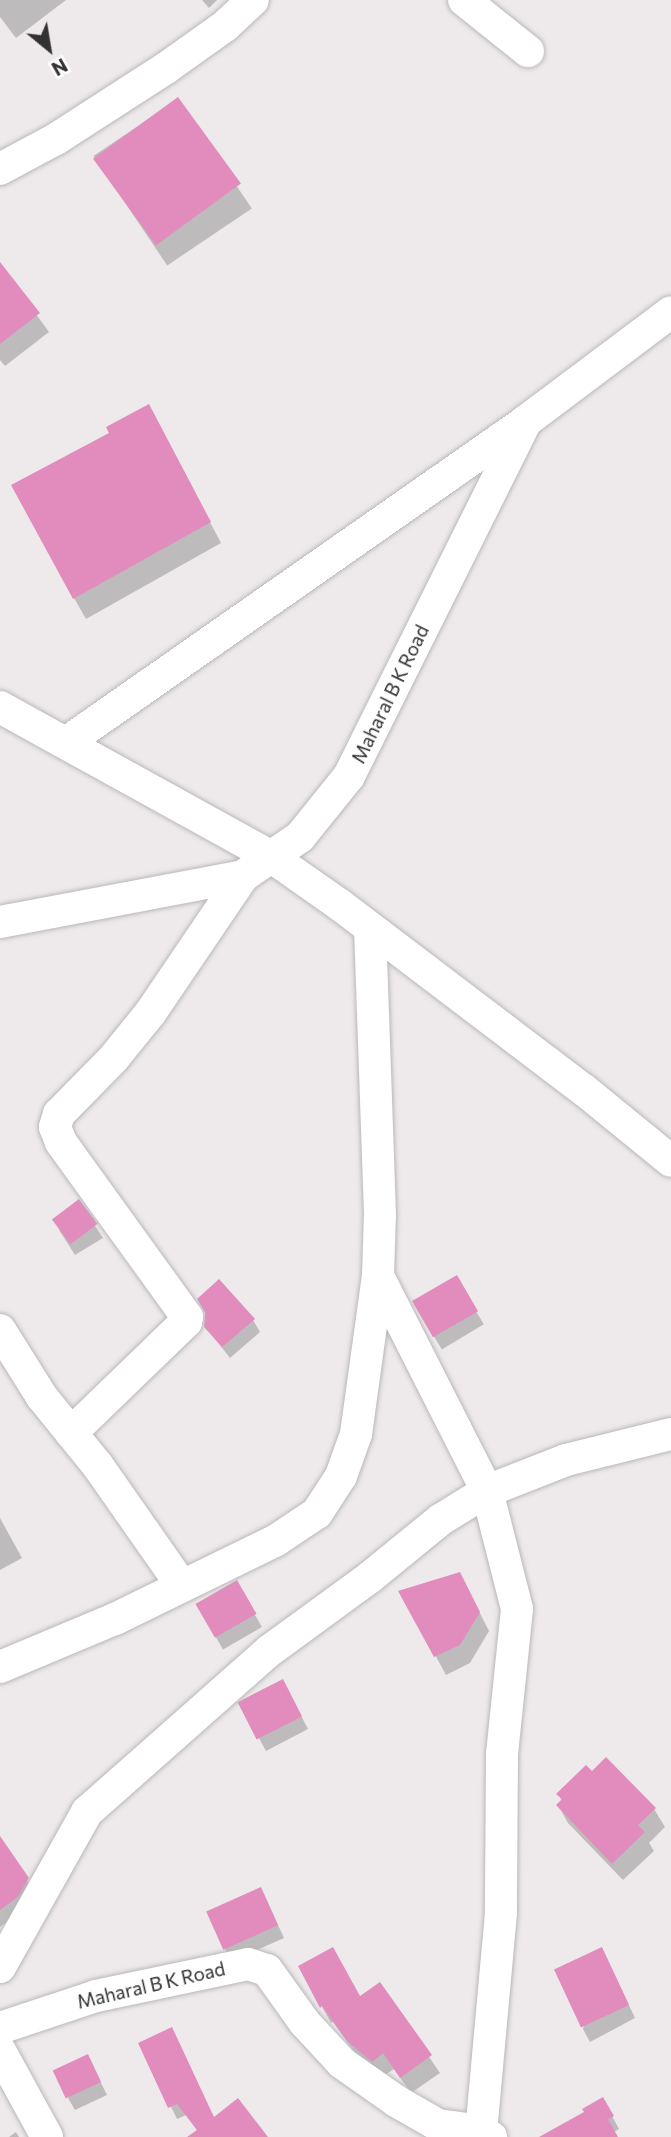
<!DOCTYPE html>
<html>
<head>
<meta charset="utf-8">
<style>
	body { margin:0 }
	#map { position:relative; width:671px; height:2137px; overflow:hidden; background:#eeeaec; font-family:Commissioner,sans-serif }
	div>[style] { position:absolute }
	[style*='--x'] { left:calc(var(--x)*1px); top:calc(var(--y)*1px); width:calc(var(--w)*1px); rotate:calc(var(--a)*1deg) }
	.shadow>* { inset:0; background:#0003; transform-origin:0 0 }
	.building>* { inset:0; background:#e18cbd; transform-origin:0 0 }
	.roads { filter:drop-shadow(0 0 2px #bab7b9) drop-shadow(0 0 2px #bab7b9) }
	.street>* { height:32px; margin:-16px; padding:0 16px; transform-origin:16px; border-radius:16px; background:#fff }
	span { translate:-50% -50%; white-space:nowrap; text-align:center; line-height:1.15; -webkit-text-stroke:5px #fff; paint-order:stroke }
	.street-label { font-size:19px; color:#333233 }
	.north { position:absolute; left:14px; top:14px; width:70px; height:70px; -webkit-text-stroke:5px #fff; paint-order:stroke; rotate:150deg; font-size:19px; font-weight:700; line-height:28px; text-align:center; color:#333233 }
	.north::after { content:''; display:block; margin:auto; width:24px; height:32px; background:#333233; clip-path:polygon(50% 0,100% 100%,50% 72%,0 100%) }
</style>
</head>
<body>
<div id="map">
	<div class="shadow">
		<i style="clip-path:polygon(0 0,66px 0,16px 38px,0 17px)"></i>
		<i style="clip-path:polygon(202px 0,217px 0,209px 8px)"></i>
		<i style="left:178px;top:99px;width:132px;height:102px;rotate:56deg"></i>
		<i style="clip-path:polygon(0 265px,49px 332px,5px 366px,0 360px)"></i>
		<i style="clip-path:polygon(160px 427px,221px 543px,86px 619px,74px 598px,111px 434px)"></i>
		<i style="clip-path:polygon(79px 1201px,103px 1238px,75px 1255px,59px 1230px)"></i>
		<i style="left:456px;top:1278px;width:54px;height:49px;rotate:59deg"></i>
		<i style="clip-path:polygon(253px 1320px,260px 1332px,230px 1358px,205px 1326px)"></i>
		<i style="clip-path:polygon(0 1518px,22px 1558px,0 1570px)"></i>
		<i style="left:236px;top:1582px;width:52px;height:45px;rotate:60deg"></i>
		<i style="clip-path:polygon(401px 1592px,469px 1592px,489px 1631px,470px 1663px,446px 1675px)"></i>
		<i style="clip-path:polygon(289px 1693px,308px 1729px,266px 1751px,259px 1738px)"></i>
		<i style="clip-path:polygon(558px 1794px,654px 1809px,665px 1827px,649px 1843px,654px 1851px,623px 1880px,568px 1823px,558px 1805px,562px 1801px)"></i>
		<i style="clip-path:polygon(0 1845px,35px 1891px,25px 1909px,0 1927px)"></i>
		<i style="clip-path:polygon(267px 1901px,284px 1938px,232px 1961px,225px 1949px)"></i>
		<i style="clip-path:polygon(602px 1949px,635px 2018px,590px 2042px,583px 2029px)"></i>
		<i style="clip-path:polygon(300px 1967px,360px 1998px,380px 1984px,440px 2073px,411px 2093px,394px 2069px,382px 2077px,358px 2057px,333px 2022px,331px 2023px)"></i>
		<i style="clip-path:polygon(140px 2043px,214px 2119px,265px 2137px,202px 2137px,186px 2115px,177px 2119px)"></i>
		<i style="clip-path:polygon(94px 2069px,107px 2095px,75px 2110px,68px 2098px)"></i>
		<i style="clip-path:polygon(603px 2099px,619px 2129px,614px 2132px,616px 2137px,557px 2137px)"></i>
		<i style="clip-path:polygon(16px 2132px,19px 2137px,9px 2137px)"></i>
	</div>
	<div class="building">
		<i style="left:178px;top:97px;width:107px;height:105px;rotate:54deg"></i>
		<i style="clip-path:polygon(0 262px,40px 313px,0 344px)"></i>
		<i style="clip-path:polygon(149px 404px,211px 522px,73px 599px,11px 485px,109px 433px,106px 427px)"></i>
		<i style="left:79px;top:1199px;width:31px;height:34px;rotate:53deg"></i>
		<i style="left:457px;top:1275px;width:42px;height:52px;rotate:60deg"></i>
		<i style="clip-path:polygon(219px 1279px,255px 1319px,222px 1347px,204px 1327px,205px 1313px,197px 1299px)"></i>
		<i style="clip-path:polygon(460px 1572px,480px 1612px,460px 1645px,434px 1657px,398px 1591px)"></i>
		<i style="left:237px;top:1580px;width:39px;height:48px;rotate:60deg"></i>
		<i style="left:283px;top:1679px;width:42px;height:51px;rotate:63deg"></i>
		<i style="clip-path:polygon(606px 1757px,656px 1808px,638px 1825px,645px 1832px,612px 1864px,556px 1805px,562px 1799px,556px 1794px,586px 1765px,592px 1771px)"></i>
		<i style="clip-path:polygon(0 1836px,29px 1878px,19px 1896px,0 1910px)"></i>
		<i style="left:261px;top:1887px;width:42px;height:60px;rotate:66deg"></i>
		<i style="clip-path:polygon(333px 1947px,360px 1996px,380px 1982px,432px 2055px,400px 2078px,383px 2053px,372px 2062px,347px 2041px,322px 2006px,320px 2008px,298px 1966px)"></i>
		<i style="left:602px;top:1947px;width:64px;height:53px;rotate:65deg"></i>
		<i style="clip-path:polygon(172px 2027px,214px 2117px,238px 2098px,268px 2137px,187px 2137px,197px 2130px,177px 2104px,168px 2108px,138px 2043px)"></i>
		<i style="left:88px;top:2054px;width:31px;height:39px;rotate:65deg"></i>
		<i style="clip-path:polygon(603px 2097px,614px 2116px,608px 2119px,618px 2137px,539px 2137px,584px 2112px,582px 2109px)"></i>
	</div>
	<div class="roads">
		<div class="street">
			<i style="--x:464;--y:0;--w:82;--a:38.6"></i>
			<i style="--x:0;--y:169;--w:64;--a:-28.2"></i>
			<i style="--x:56;--y:139;--w:131;--a:-32.8"></i>
			<i style="--x:166;--y:68;--w:72;--a:-35.4"></i>
			<i style="--x:225;--y:26;--w:38;--a:-43"></i>
			<i style="--x:0;--y:707;--w:312;--a:28.9"></i>
			<i style="--x:273;--y:858;--w:82;--a:35"></i>
			<i style="--x:340;--y:905;--w:306;--a:37.2"></i>
			<i style="--x:584;--y:1090;--w:112;--a:39.2"></i>
			<i style="--x:67;--y:742;--w:555;--a:-34.95"></i>
			<i style="--x:0;--y:922;--w:247;--a:-10.7"></i>
			<i style="--x:243;--y:876;--w:69;--a:-34.4"></i>
			<i style="--x:300;--y:837;--w:78;--a:-51.2"></i>
			<i style="--x:349;--y:776;--w:397;--a:-63.5"></i>
			<i style="--x:526;--y:421;--w:181;--a:-36.9"></i>
			<i style="--x:378;--y:1276;--w:241;--a:63.1"></i>
			<i style="--x:487;--y:1491;--w:122;--a:75.7"></i>
			<i style="--x:517;--y:1609;--w:146;--a:95.9"></i>
			<i style="--x:502;--y:1754;--w:159;--a:90.4"></i>
			<i style="--x:501;--y:1913;--w:219;--a:95.2"></i>
			<i style="--x:0;--y:1330;--w:79;--a:57.9"></i>
			<i style="--x:42;--y:1397;--w:89;--a:50.9"></i>
			<i style="--x:98;--y:1466;--w:146;--a:55"></i>
			<i style="--x:71;--y:1433;--w:160;--a:-44"></i>
			<i style="--x:186;--y:1322;--w:5;--a:-79"></i>
			<i style="--x:187;--y:1317;--w:216;--a:-125.8"></i>
			<i style="--x:61;--y:1142;--w:16;--a:-112"></i>
			<i style="--x:55;--y:1127;--w:14;--a:-73"></i>
			<i style="--x:59;--y:1114;--w:77;--a:-45.5"></i>
			<i style="--x:113;--y:1059;--w:60;--a:-51"></i>
			<i style="--x:151;--y:1012;--w:164;--a:-55.9"></i>
			<i style="--x:0;--y:1667;--w:125;--a:-22.7"></i>
			<i style="--x:115;--y:1619;--w:178;--a:-26"></i>
			<i style="--x:275;--y:1541;--w:50;--a:-33.7"></i>
			<i style="--x:317;--y:1513;--w:44;--a:-57"></i>
			<i style="--x:341;--y:1476;--w:45;--a:-70.3"></i>
			<i style="--x:356;--y:1434;--w:160;--a:-82.1"></i>
			<i style="--x:378;--y:1276;--w:62;--a:-88.2"></i>
			<i style="--x:380;--y:1214;--w:286;--a:-92"></i>
			<i style="--x:0;--y:1967;--w:178;--a:-60.7"></i>
			<i style="--x:87;--y:1812;--w:243;--a:-41.5"></i>
			<i style="--x:269;--y:1651;--w:124;--a:-36.1"></i>
			<i style="--x:369;--y:1578;--w:92;--a:-39.2"></i>
			<i style="--x:440;--y:1520;--w:55;--a:-31.7"></i>
			<i style="--x:487;--y:1491;--w:85;--a:-21.4"></i>
			<i style="--x:566;--y:1460;--w:108;--a:-13.9"></i>
			<i style="--x:0;--y:2028;--w:101;--a:-18.4"></i>
			<i style="--x:96;--y:1996;--w:155;--a:-11.9"></i>
			<i style="--x:248;--y:1964;--w:20;--a:18"></i>
			<i style="--x:267;--y:1970;--w:65;--a:54.4"></i>
			<i style="--x:305;--y:2023;--w:54;--a:47.2"></i>
			<i style="--x:342;--y:2063;--w:66;--a:35.1"></i>
			<i style="--x:396;--y:2101;--w:48;--a:29.7"></i>
			<i style="--x:438;--y:2125;--w:43;--a:7.9"></i>
			<i style="--x:481;--y:2131;--w:12;--a:31"></i>
			<i style="--x:0;--y:2051;--w:98;--a:61.3"></i>
		</div>
	</div>
	<div class="street-label">
		<span style="left:390px;top:694px;rotate:-64deg">Maharal B K Road</span>
		<span style="left:151px;top:1985px;rotate:-13deg">Maharal B K Road</span>
	</div>
	<div class="north">N</div>
</div>
</body>
</html>
